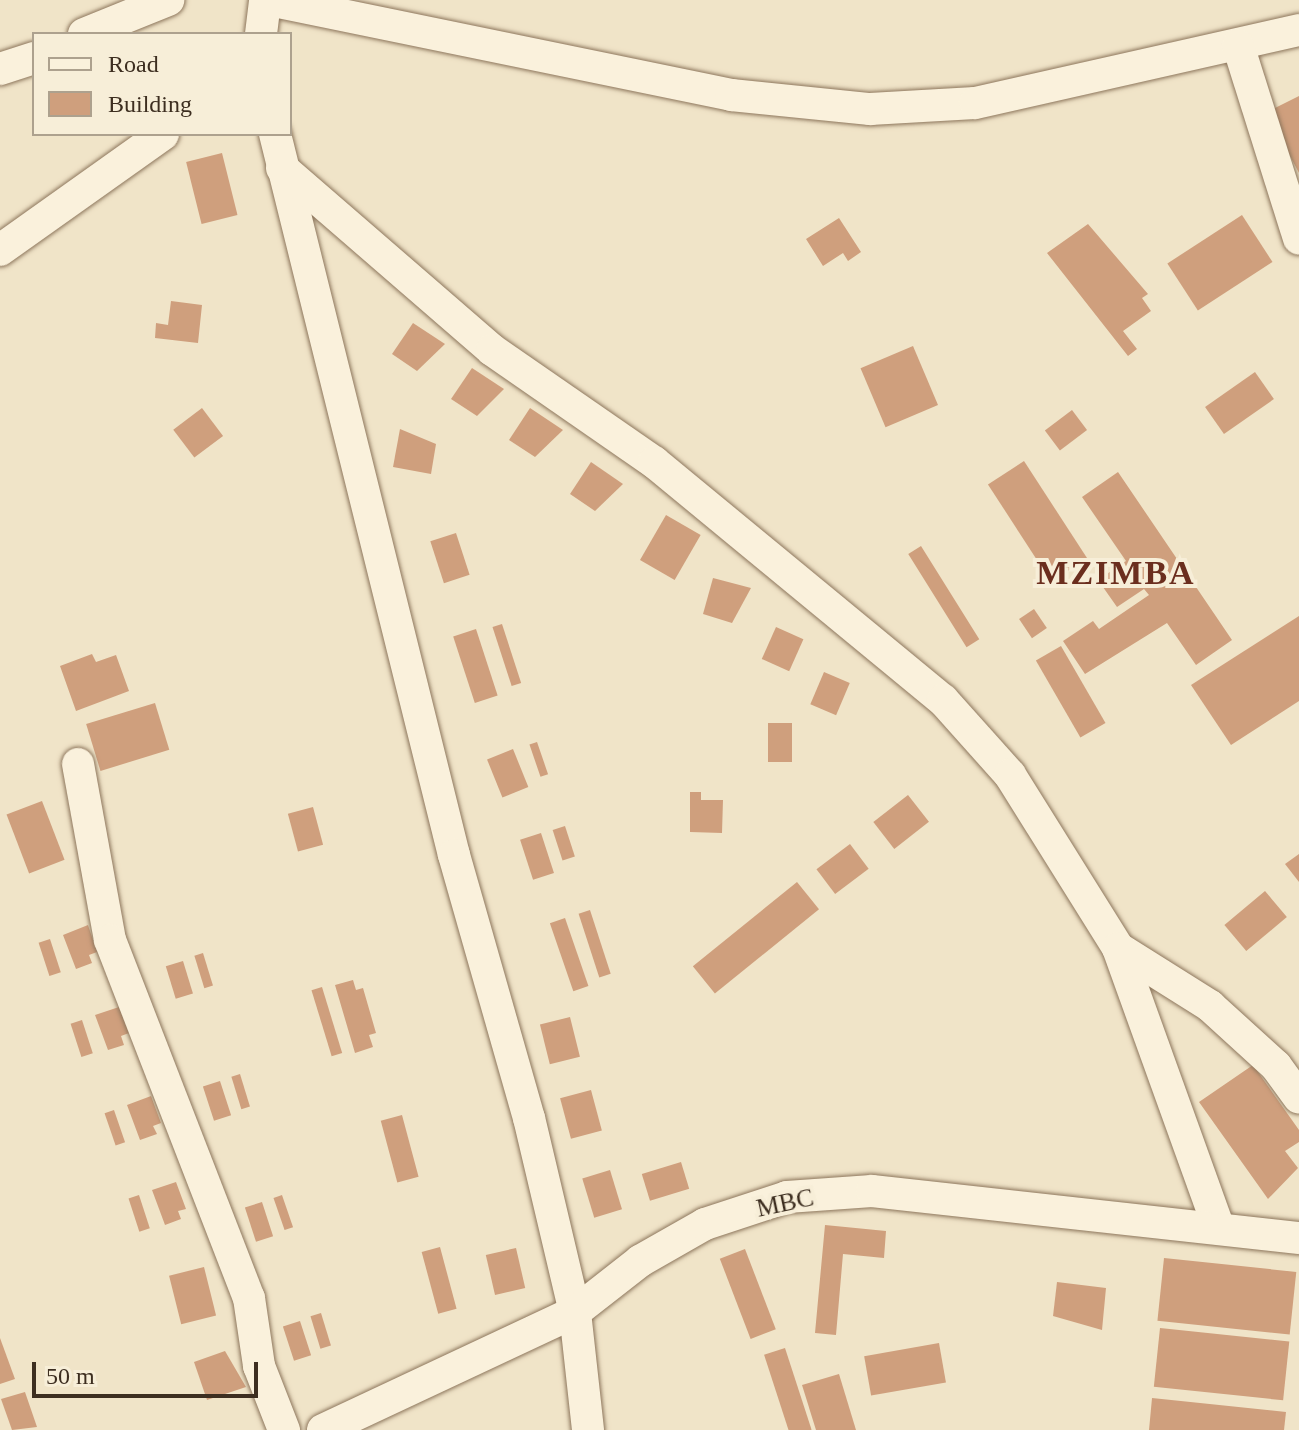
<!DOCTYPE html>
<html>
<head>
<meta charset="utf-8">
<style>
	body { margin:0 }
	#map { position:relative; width:1299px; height:1430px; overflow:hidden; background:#f0e4c8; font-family:"Times New Roman",serif }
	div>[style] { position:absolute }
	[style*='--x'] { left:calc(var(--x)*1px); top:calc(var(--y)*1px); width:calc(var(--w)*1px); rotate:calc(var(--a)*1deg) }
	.building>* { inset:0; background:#cf9f7d; transform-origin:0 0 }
	.roads { filter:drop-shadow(0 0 2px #8d765c) drop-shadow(0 0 2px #8d765c) }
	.minor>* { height:32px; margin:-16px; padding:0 16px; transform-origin:16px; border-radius:16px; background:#faf1dc }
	span { translate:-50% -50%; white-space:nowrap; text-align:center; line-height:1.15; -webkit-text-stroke:8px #f7eed8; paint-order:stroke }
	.street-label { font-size:26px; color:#3d2e20 }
	.district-label { font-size:34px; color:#6b2e1e; font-weight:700; letter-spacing:2px }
	.legend { position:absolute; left:32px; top:32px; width:260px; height:104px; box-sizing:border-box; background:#f7eed8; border:2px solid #ada18e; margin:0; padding:10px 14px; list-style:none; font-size:24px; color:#3d2e20 }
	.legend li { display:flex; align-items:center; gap:16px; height:40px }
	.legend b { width:40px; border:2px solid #ada18e }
	.scale { position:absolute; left:32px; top:1362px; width:226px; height:36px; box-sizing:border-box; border:4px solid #3d2e20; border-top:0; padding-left:10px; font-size:24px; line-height:28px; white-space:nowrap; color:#3d2e20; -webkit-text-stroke:6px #f7eed8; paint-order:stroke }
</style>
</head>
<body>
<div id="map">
	<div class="building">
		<i style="clip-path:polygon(1299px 96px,1299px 173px,1267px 112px)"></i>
		<i style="left:222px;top:153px;width:64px;height:37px;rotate:76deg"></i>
		<i style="left:1242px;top:215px;width:56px;height:89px;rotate:57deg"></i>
		<i style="clip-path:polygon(839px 218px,861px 252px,848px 261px,843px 253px,823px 266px,806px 239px)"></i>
		<i style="clip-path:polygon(1088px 224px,1148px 294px,1142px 298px,1151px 311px,1123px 331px,1137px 349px,1128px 356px,1047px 253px)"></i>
		<i style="clip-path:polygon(171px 301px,202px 305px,198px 343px,155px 338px,156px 323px,168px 325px)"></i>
		<i style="clip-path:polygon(413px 323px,445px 344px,417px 371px,392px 354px)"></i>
		<i style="left:913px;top:346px;width:64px;height:57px;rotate:67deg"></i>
		<i style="clip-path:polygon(472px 368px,504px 389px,477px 416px,451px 399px)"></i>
		<i style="left:1255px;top:372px;width:33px;height:61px;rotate:55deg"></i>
		<i style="left:202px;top:408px;width:35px;height:36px;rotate:53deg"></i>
		<i style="clip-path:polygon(530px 408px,563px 430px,535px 457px,509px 440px)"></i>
		<i style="left:1072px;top:410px;width:25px;height:34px;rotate:53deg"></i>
		<i style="clip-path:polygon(400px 429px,436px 444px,431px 474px,393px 467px)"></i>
		<i style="left:1024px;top:461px;width:116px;height:43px;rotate:57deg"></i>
		<i style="clip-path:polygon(591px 462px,623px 484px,595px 511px,570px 494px)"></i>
		<i style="clip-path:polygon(1118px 472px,1232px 640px,1196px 665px,1167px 623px,1085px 674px,1063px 641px,1093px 621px,1099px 629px,1149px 595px,1144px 589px,1117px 607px,1098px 580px,1126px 561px,1082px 497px)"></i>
		<i style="left:666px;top:515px;width:40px;height:52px;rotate:30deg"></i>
		<i style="left:456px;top:533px;width:44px;height:27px;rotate:72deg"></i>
		<i style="left:921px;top:546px;width:110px;height:15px;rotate:58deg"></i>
		<i style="clip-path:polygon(713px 578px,751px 588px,732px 623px,703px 614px)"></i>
		<i style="left:1034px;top:609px;width:23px;height:18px;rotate:56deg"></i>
		<i style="clip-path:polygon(1299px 616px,1299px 701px,1231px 745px,1191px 685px)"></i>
		<i style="left:502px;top:624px;width:62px;height:10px;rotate:72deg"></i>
		<i style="left:776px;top:627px;width:30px;height:35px;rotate:24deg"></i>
		<i style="left:476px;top:629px;width:70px;height:24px;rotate:72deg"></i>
		<i style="left:1061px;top:646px;width:89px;height:29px;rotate:60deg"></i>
		<i style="clip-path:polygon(92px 654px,96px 662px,116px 655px,129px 691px,76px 711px,60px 666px)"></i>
		<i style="left:824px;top:672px;width:28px;height:35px;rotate:23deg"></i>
		<i style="left:155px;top:703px;width:49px;height:72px;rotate:73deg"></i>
		<i style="left:768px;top:723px;width:24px;height:39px"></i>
		<i style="left:537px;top:742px;width:34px;height:8px;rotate:71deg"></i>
		<i style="left:513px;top:749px;width:41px;height:28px;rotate:68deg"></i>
		<i style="clip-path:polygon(690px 792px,701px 792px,701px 800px,723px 800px,722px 833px,690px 832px)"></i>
		<i style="left:908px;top:795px;width:34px;height:44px;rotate:52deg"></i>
		<i style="left:42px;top:801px;width:63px;height:38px;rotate:69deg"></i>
		<i style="left:313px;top:807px;width:39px;height:26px;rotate:75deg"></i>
		<i style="left:565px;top:826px;width:32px;height:13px;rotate:72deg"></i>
		<i style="left:541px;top:833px;width:42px;height:22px;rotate:72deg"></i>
		<i style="left:850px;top:844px;width:31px;height:42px;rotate:53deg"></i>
		<i style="clip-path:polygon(1299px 854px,1299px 882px,1285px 864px)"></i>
		<i style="left:797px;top:882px;width:35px;height:134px;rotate:51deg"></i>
		<i style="left:1265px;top:891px;width:34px;height:53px;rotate:50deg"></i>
		<i style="left:590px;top:910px;width:67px;height:12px;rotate:72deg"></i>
		<i style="left:565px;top:918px;width:72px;height:16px;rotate:71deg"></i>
		<i style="clip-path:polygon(88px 925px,97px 952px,89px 955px,92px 963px,76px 969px,63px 935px)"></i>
		<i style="left:50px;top:939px;width:35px;height:12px;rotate:72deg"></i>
		<i style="left:203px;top:953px;width:34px;height:9px;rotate:73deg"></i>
		<i style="left:183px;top:961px;width:34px;height:18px;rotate:73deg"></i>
		<i style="clip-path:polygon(353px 980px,356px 990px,363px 988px,376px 1033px,369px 1035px,373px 1047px,355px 1053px,335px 985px)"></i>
		<i style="left:322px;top:987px;width:69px;height:11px;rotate:73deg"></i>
		<i style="clip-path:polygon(119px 1007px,129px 1033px,121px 1036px,124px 1045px,108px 1050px,95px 1015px)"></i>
		<i style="left:570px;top:1017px;width:41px;height:31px;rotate:76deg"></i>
		<i style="left:82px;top:1020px;width:35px;height:12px;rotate:72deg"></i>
		<i style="clip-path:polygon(1253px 1065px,1299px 1130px,1299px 1142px,1285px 1151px,1298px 1168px,1268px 1199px,1199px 1102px)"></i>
		<i style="left:240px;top:1074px;width:34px;height:9px;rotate:73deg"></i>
		<i style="left:220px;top:1081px;width:36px;height:18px;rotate:72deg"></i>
		<i style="left:591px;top:1090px;width:42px;height:32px;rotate:75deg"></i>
		<i style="clip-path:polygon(151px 1096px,161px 1123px,153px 1126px,157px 1134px,140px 1140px,127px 1105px)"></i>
		<i style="left:114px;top:1110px;width:34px;height:10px;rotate:71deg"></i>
		<i style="left:402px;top:1115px;width:64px;height:22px;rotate:75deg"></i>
		<i style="left:681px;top:1162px;width:28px;height:41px;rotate:73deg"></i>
		<i style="left:610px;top:1170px;width:41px;height:29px;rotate:73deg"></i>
		<i style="clip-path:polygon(176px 1182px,186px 1209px,178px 1211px,181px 1219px,165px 1225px,152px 1190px)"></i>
		<i style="left:139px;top:1195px;width:35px;height:11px;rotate:72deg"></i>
		<i style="left:282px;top:1195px;width:34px;height:9px;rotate:71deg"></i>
		<i style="left:262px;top:1202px;width:36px;height:18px;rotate:72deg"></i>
		<i style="clip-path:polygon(825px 1225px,886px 1231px,884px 1258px,843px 1254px,836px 1335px,815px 1333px)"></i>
		<i style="left:440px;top:1247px;width:64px;height:19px;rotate:75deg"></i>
		<i style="left:516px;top:1248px;width:41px;height:31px;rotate:77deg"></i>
		<i style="left:745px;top:1249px;width:86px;height:27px;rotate:69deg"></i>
		<i style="left:1164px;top:1258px;width:133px;height:63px;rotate:6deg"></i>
		<i style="left:204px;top:1267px;width:50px;height:36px;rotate:76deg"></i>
		<i style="clip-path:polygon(1057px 1282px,1106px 1288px,1102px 1330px,1053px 1316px)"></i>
		<i style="left:321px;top:1313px;width:34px;height:11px;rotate:73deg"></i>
		<i style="left:300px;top:1321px;width:36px;height:18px;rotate:72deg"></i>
		<i style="left:1160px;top:1328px;width:130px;height:59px;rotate:6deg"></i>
		<i style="clip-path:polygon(0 1338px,15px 1379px,0 1384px)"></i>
		<i style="left:939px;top:1343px;width:40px;height:76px;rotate:80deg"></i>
		<i style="left:785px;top:1348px;width:86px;height:22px;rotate:72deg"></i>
		<i style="clip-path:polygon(225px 1351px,246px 1387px,207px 1400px,194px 1362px)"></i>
		<i style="clip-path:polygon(839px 1374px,856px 1430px,816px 1430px,802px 1385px)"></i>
		<i style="clip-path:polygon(25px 1392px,37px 1427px,12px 1430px,1px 1399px)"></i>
		<i style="clip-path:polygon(1152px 1398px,1286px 1412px,1284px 1430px,1149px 1430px)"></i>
	</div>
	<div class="roads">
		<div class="minor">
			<i style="--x:269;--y:0;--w:472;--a:11.6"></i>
			<i style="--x:731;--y:95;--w:140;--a:5.8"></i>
			<i style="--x:870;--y:109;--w:105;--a:-3.3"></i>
			<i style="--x:975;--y:103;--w:332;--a:-12.7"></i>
			<i style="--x:84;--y:34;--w:91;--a:-22"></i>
			<i style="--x:261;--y:34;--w:34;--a:-83"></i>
			<i style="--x:1238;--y:45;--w:203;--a:72.5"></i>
			<i style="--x:0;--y:69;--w:36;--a:-18"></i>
			<i style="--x:275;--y:134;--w:743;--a:76.06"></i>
			<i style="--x:454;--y:855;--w:273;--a:74.1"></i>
			<i style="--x:529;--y:1118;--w:199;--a:76.7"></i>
			<i style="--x:575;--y:1312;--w:119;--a:83.7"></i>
			<i style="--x:282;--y:168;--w:278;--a:40.9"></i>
			<i style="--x:492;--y:350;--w:197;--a:34.7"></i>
			<i style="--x:654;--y:462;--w:374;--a:39.5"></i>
			<i style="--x:943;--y:700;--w:101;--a:48.2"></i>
			<i style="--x:1010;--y:775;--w:204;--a:58"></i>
			<i style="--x:1118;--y:948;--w:295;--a:70.2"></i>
			<i style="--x:0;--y:250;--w:200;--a:-35.4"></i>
			<i style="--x:78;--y:764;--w:179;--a:79.7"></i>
			<i style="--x:110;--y:940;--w:384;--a:68.8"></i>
			<i style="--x:249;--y:1298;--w:69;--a:81.6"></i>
			<i style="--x:259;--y:1366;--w:69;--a:68.7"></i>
			<i style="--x:1118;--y:948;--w:109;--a:32.2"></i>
			<i style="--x:1210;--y:1006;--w:89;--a:42.3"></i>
			<i style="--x:1276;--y:1066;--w:39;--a:54"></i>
			<i style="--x:323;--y:1430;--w:278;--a:-25.1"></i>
			<i style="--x:575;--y:1312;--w:83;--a:-38.1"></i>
			<i style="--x:640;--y:1261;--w:75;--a:-29.6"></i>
			<i style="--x:705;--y:1224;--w:86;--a:-18.2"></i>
			<i style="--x:787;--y:1197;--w:85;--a:-4"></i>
			<i style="--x:872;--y:1191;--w:430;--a:6.3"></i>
		</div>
	</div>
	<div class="street-label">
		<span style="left:785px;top:1203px;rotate:-12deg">MBC</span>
	</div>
	<div class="district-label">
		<span style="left:1116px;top:573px">MZIMBA</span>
	</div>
	<ul class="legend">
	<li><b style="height:10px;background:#faf1dc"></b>Road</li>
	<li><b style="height:22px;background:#cf9f7d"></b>Building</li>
	</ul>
	<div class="scale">50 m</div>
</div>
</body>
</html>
